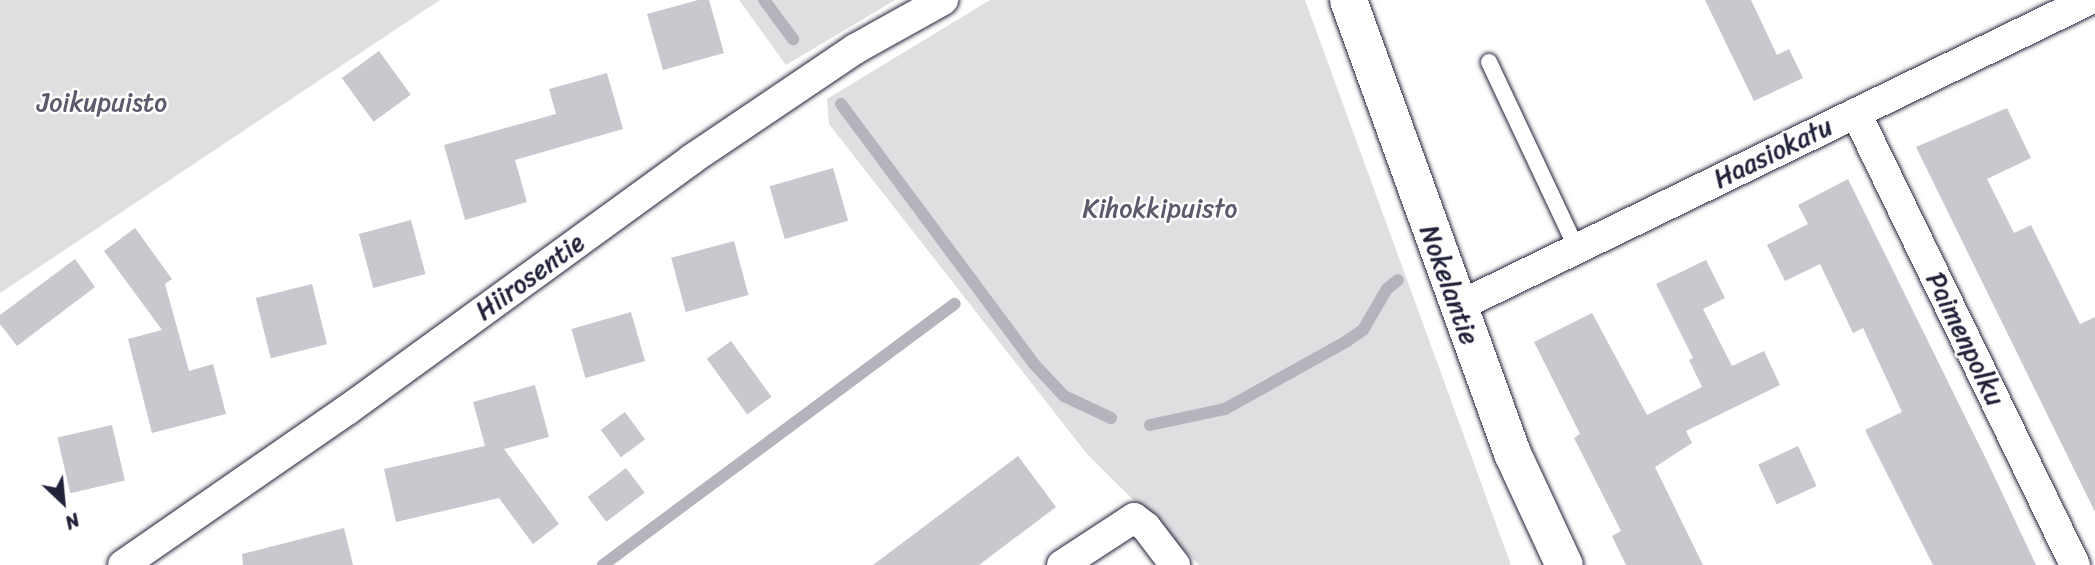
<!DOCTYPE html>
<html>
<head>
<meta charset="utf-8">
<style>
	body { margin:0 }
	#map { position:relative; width:2095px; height:565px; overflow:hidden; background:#fff; font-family:Sriracha,sans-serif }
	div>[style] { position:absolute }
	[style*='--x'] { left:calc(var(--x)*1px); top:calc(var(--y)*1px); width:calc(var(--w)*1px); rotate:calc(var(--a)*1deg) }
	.green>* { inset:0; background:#dfdfe2 }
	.stream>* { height:12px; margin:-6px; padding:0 6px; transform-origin:6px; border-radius:6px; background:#b4b4bc }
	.building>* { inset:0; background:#c8c8cf; transform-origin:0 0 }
	.roads { filter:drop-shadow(0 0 2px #22223b) drop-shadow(0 0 2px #22223b) }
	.service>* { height:16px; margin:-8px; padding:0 8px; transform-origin:8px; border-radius:8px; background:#fff }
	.minor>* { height:30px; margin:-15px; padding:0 15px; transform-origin:15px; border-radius:15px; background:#fff }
	.tertiary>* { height:37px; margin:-18.5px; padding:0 18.5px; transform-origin:18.5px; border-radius:18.5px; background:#fff }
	span { translate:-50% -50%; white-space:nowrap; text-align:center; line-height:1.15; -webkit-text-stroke:5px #fff; paint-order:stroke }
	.park-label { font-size:26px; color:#5b5b6d }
	.street-label { font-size:26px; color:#22223b }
	.north { position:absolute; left:28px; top:467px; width:70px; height:70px; -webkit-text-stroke:5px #fff; paint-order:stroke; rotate:154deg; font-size:19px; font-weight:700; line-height:28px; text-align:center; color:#22223b }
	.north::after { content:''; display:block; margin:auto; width:24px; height:32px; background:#22223b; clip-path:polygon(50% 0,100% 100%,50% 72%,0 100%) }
</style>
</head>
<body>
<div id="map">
	<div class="green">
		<i style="clip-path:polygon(0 0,440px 0,0 293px)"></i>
		<i style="clip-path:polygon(739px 0,895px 0,786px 65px)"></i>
		<i style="clip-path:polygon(990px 0,1305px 0,1511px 565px,1199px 565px,1087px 454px,829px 124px,827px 99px)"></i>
	</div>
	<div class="stream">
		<i style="--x:764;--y:0;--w:49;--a:53.4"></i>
		<i style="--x:841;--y:104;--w:324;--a:53.4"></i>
		<i style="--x:1034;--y:364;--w:44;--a:46.8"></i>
		<i style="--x:1064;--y:396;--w:52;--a:25.1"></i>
		<i style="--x:1150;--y:425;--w:77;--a:-12"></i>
		<i style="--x:1225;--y:409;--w:140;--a:-29.1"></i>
		<i style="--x:1347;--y:341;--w:19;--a:-35"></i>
		<i style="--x:1363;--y:330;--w:48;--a:-59.7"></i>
		<i style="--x:1387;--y:289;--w:14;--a:-39"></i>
		<i style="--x:603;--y:565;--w:438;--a:-36.6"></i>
	</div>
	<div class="building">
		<i style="clip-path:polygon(698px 0,709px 0,724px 53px,663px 70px,647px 14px)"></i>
		<i style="clip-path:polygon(1705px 0,1751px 0,1777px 55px,1789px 49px,1803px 78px,1754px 101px)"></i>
		<i style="left:379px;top:51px;width:54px;height:46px;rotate:54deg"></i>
		<i style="clip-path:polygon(607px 73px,623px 129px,515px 160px,527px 202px,465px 220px,444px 145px,556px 114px,549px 89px)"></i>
		<i style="clip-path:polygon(2007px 108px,2031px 158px,1987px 179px,2014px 233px,2031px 225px,2080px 324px,2095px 317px,2095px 512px,1916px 147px)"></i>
		<i style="left:833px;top:168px;width:55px;height:66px;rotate:74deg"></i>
		<i style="clip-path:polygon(1848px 179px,1988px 463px,2036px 565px,1933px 565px,1865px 430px,1902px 412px,1863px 328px,1853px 333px,1820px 264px,1785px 281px,1767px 245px,1808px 224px,1798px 205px)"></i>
		<i style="left:411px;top:220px;width:56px;height:54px;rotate:75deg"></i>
		<i style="clip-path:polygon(135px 228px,172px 279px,165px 284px,189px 371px,213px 364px,226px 414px,152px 433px,128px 339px,162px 330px,104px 251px)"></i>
		<i style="left:734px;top:241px;width:56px;height:65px;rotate:75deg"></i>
		<i style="clip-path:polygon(75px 259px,95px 287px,17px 346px,0 324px,0 315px)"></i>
		<i style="clip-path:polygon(1706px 260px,1725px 298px,1703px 309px,1732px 366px,1764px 351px,1780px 385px,1686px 431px,1692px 443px,1655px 467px,1703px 565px,1626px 565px,1612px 536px,1621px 531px,1574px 438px,1580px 434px,1534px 342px,1592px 313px,1647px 415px,1702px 387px,1689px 360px,1693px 358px,1656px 284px)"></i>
		<i style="left:312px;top:284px;width:62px;height:58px;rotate:76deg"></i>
		<i style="left:631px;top:312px;width:51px;height:62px;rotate:74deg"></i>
		<i style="left:731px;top:341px;width:69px;height:30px;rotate:54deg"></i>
		<i style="clip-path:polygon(535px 385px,549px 437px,504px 449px,559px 524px,533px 544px,499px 498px,396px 522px,384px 469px,485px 446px,473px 402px)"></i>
		<i style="left:625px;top:412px;width:34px;height:30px;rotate:54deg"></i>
		<i style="left:112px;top:425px;width:57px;height:56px;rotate:77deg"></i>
		<i style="left:1798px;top:446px;width:44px;height:44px;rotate:65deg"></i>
		<i style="clip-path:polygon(1018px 456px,1056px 507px,979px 565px,873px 565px)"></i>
		<i style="left:626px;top:468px;width:31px;height:48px;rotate:53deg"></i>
		<i style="clip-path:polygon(344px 528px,353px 565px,243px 565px,242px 554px)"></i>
	</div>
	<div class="roads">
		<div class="service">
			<i style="--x:1489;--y:62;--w:207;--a:64.8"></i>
		</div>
		<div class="minor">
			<i style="--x:1856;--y:113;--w:502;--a:64.15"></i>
			<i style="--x:1457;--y:307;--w:703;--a:-25.91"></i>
			<i style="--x:123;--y:565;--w:272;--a:-34.7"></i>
			<i style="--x:347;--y:410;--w:427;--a:-36"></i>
			<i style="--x:692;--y:159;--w:197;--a:-34"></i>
			<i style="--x:855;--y:49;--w:101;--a:-29.1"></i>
			<i style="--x:1062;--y:565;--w:86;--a:-33.1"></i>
			<i style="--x:1134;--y:518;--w:15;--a:37"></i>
			<i style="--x:1146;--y:527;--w:48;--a:52.7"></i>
		</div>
		<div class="tertiary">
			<i style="--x:1348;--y:0;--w:482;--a:70.1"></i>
			<i style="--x:1512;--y:453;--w:123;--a:65.1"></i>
		</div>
	</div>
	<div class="park-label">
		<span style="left:102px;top:103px">Joikupuisto</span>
		<span style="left:1160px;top:209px">Kihokkipuisto</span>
	</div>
	<div class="street-label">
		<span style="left:1773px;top:153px;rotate:-26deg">Haasiokatu</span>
		<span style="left:530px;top:277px;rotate:-36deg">Hiirosentie</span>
		<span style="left:1449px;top:285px;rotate:70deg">Nokelantie</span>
		<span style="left:1965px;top:339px;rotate:64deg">Paimenpolku</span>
	</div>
	<div class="north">N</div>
</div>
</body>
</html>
